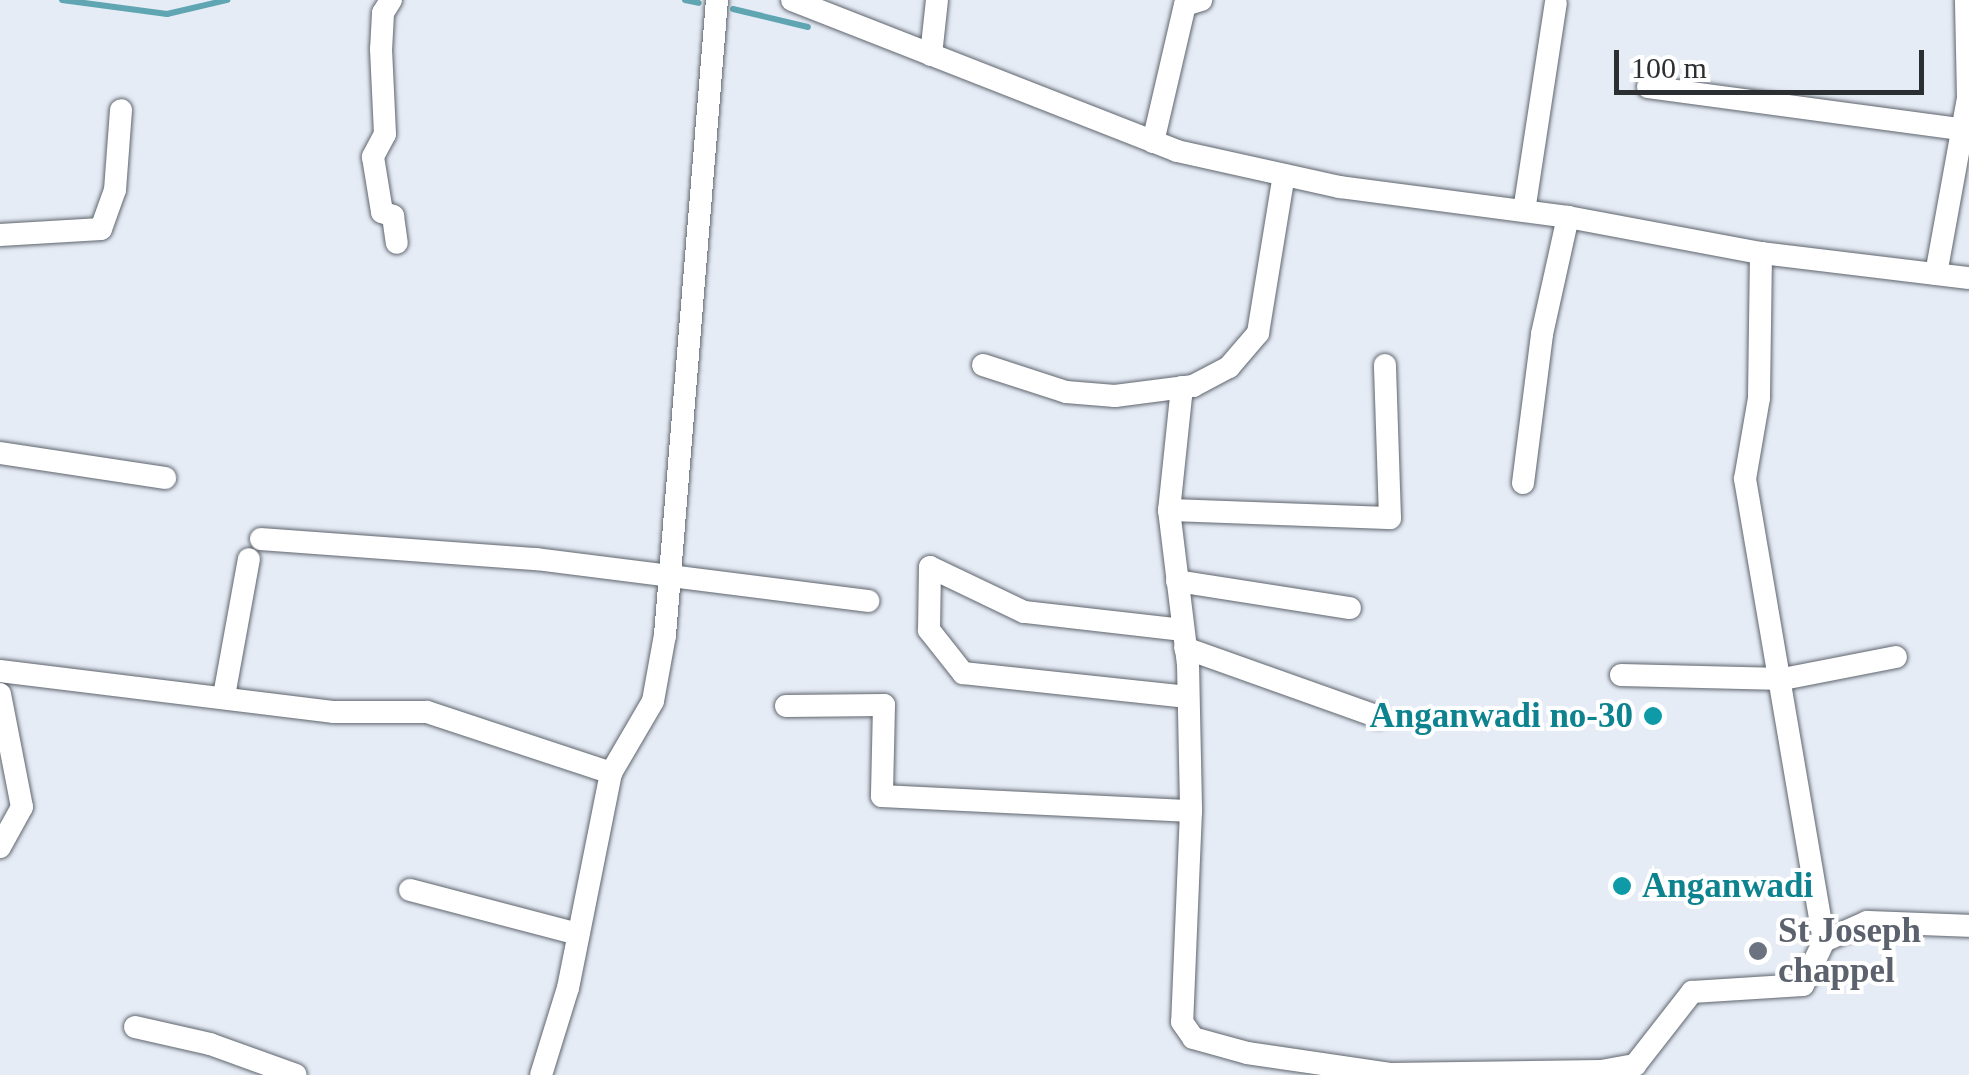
<!DOCTYPE html>
<html>
<head>
<meta charset="utf-8">
<style>
	body { margin:0 }
	#map { position:relative; width:1969px; height:1075px; overflow:hidden; background:#e6ecf6; font-family:Georgia,serif }
	div>[style] { position:absolute }
	[style*='--x'] { left:calc(var(--x)*1px); top:calc(var(--y)*1px); width:calc(var(--w)*1px); rotate:calc(var(--a)*1deg) }
	.stream>* { height:6px; margin:-3px; padding:0 3px; transform-origin:3px; border-radius:3px; background:#5fa6b2 }
	.roads { filter:drop-shadow(0 0 2px #5f656d) drop-shadow(0 0 2px #5f656d) }
	.minor>* { height:22px; margin:-11px; padding:0 11px; transform-origin:11px; border-radius:11px; background:#fff }
	.dots>* { width:28px; height:28px; translate:-50% -50%; box-sizing:border-box; border:5px solid #fff; border-radius:50% }
	span { translate:-50% -50%; white-space:nowrap; text-align:center; line-height:1.15; -webkit-text-stroke:8px #fff; paint-order:stroke }
	.culture-label { font-size:35px; color:#0d838f; font-weight:700 }
	.right { translate:-100% -50%; text-align:right }
	.left { translate:0 -50%; text-align:left }
	.worship-label { font-size:35px; color:#5b616d; font-weight:700 }
	.scale { position:absolute; left:1614px; top:50px; width:310px; height:45px; box-sizing:border-box; border:5px solid #2c2f32; border-top:0; padding-left:12px; font-size:30px; line-height:35px; white-space:nowrap; color:#2c2f32; -webkit-text-stroke:8px #fff; paint-order:stroke }
</style>
</head>
<body>
<div id="map">
	<div class="stream">
		<i style="--x:62;--y:0;--w:106;--a:7.6"></i>
		<i style="--x:167;--y:14;--w:62;--a:-13.1"></i>
		<i style="--x:685;--y:0;--w:14;--a:12"></i>
		<i style="--x:733;--y:9;--w:77;--a:13.5"></i>
	</div>
	<div class="roads">
		<div class="minor">
			<i style="--x:391;--y:0;--w:15;--a:122"></i>
			<i style="--x:383;--y:13;--w:36;--a:93"></i>
			<i style="--x:381;--y:49;--w:85;--a:87.3"></i>
			<i style="--x:385;--y:134;--w:26;--a:118"></i>
			<i style="--x:373;--y:157;--w:56;--a:80.7"></i>
			<i style="--x:382;--y:212;--w:12;--a:20"></i>
			<i style="--x:393;--y:216;--w:27;--a:82"></i>
			<i style="--x:792;--y:0;--w:414;--a:21.4"></i>
			<i style="--x:1177;--y:151;--w:167;--a:12.5"></i>
			<i style="--x:1340;--y:187;--w:230;--a:7.5"></i>
			<i style="--x:1568;--y:217;--w:196;--a:10.6"></i>
			<i style="--x:1761;--y:253;--w:209;--a:6.9"></i>
			<i style="--x:931;--y:55;--w:55;--a:-83.8"></i>
			<i style="--x:1648;--y:87;--w:319;--a:7.7"></i>
			<i style="--x:1153;--y:142;--w:141;--a:-76.9"></i>
			<i style="--x:1185;--y:5;--w:17;--a:-17"></i>
			<i style="--x:1524;--y:211;--w:210;--a:-81.3"></i>
			<i style="--x:0;--y:235;--w:101;--a:-3.4"></i>
			<i style="--x:101;--y:229;--w:41;--a:-70.3"></i>
			<i style="--x:115;--y:190;--w:80;--a:-85.7"></i>
			<i style="--x:1761;--y:253;--w:145;--a:90.8"></i>
			<i style="--x:1759;--y:398;--w:82;--a:99.8"></i>
			<i style="--x:1745;--y:479;--w:469;--a:80.3"></i>
			<i style="--x:1936;--y:274;--w:179;--a:-79.7"></i>
			<i style="--x:1968;--y:98;--w:98;--a:-91.2"></i>
			<i style="--x:983;--y:365;--w:87;--a:18"></i>
			<i style="--x:1066;--y:392;--w:49;--a:4.7"></i>
			<i style="--x:1115;--y:396;--w:79;--a:-7.3"></i>
			<i style="--x:1193;--y:386;--w:41;--a:-27.8"></i>
			<i style="--x:1229;--y:367;--w:45;--a:-49.5"></i>
			<i style="--x:1258;--y:333;--w:160;--a:-80.7"></i>
			<i style="--x:1182;--y:387;--w:124;--a:96"></i>
			<i style="--x:1169;--y:510;--w:155;--a:83"></i>
			<i style="--x:1188;--y:664;--w:147;--a:88.8"></i>
			<i style="--x:1191;--y:811;--w:211;--a:92.4"></i>
			<i style="--x:1182;--y:1022;--w:19;--a:55"></i>
			<i style="--x:1193;--y:1038;--w:56;--a:15.5"></i>
			<i style="--x:1247;--y:1053;--w:146;--a:8.3"></i>
			<i style="--x:1391;--y:1074;--w:210;--a:-0.8"></i>
			<i style="--x:1601;--y:1071;--w:35;--a:-10"></i>
			<i style="--x:1635;--y:1065;--w:93;--a:-52"></i>
			<i style="--x:1692;--y:992;--w:111;--a:-3.6"></i>
			<i style="--x:1803;--y:985;--w:49;--a:-64.5"></i>
			<i style="--x:1824;--y:941;--w:47;--a:-23.8"></i>
			<i style="--x:1867;--y:922;--w:102;--a:2.2"></i>
			<i style="--x:0;--y:453;--w:167;--a:8.6"></i>
			<i style="--x:1523;--y:483;--w:150;--a:-82.7"></i>
			<i style="--x:1542;--y:334;--w:120;--a:-77.5"></i>
			<i style="--x:1169;--y:510;--w:221;--a:2.1"></i>
			<i style="--x:1390;--y:518;--w:153;--a:-91.9"></i>
			<i style="--x:261;--y:539;--w:276;--a:4.2"></i>
			<i style="--x:536;--y:559;--w:335;--a:7.2"></i>
			<i style="--x:1177;--y:581;--w:175;--a:8.9"></i>
			<i style="--x:1183;--y:630;--w:160;--a:-173.5"></i>
			<i style="--x:1024;--y:612;--w:104;--a:-154.4"></i>
			<i style="--x:930;--y:567;--w:63;--a:90.9"></i>
			<i style="--x:929;--y:630;--w:55;--a:51.7"></i>
			<i style="--x:963;--y:673;--w:226;--a:6.1"></i>
			<i style="--x:1185;--y:648;--w:206;--a:19.6"></i>
			<i style="--x:0;--y:671;--w:337;--a:7"></i>
			<i style="--x:334;--y:712;--w:93;--a:0"></i>
			<i style="--x:427;--y:712;--w:194;--a:18.3"></i>
			<i style="--x:1621;--y:675;--w:162;--a:1.4"></i>
			<i style="--x:1783;--y:679;--w:115;--a:-11"></i>
			<i style="--x:0;--y:694;--w:115;--a:79"></i>
			<i style="--x:22;--y:807;--w:46;--a:118.8"></i>
			<i style="--x:224;--y:696;--w:139;--a:-79.7"></i>
			<i style="--x:786;--y:706;--w:98;--a:-0.6"></i>
			<i style="--x:884;--y:705;--w:91;--a:91.3"></i>
			<i style="--x:882;--y:796;--w:309;--a:2.8"></i>
			<i style="--x:410;--y:890;--w:174;--a:14.7"></i>
			<i style="--x:135;--y:1027;--w:77;--a:12.8"></i>
			<i style="--x:210;--y:1044;--w:91;--a:19.8"></i>
			<i style="--x:541;--y:1075;--w:91;--a:-72.8"></i>
			<i style="--x:568;--y:988;--w:219;--a:-78.7"></i>
			<i style="--x:611;--y:773;--w:83;--a:-59.7"></i>
			<i style="--x:653;--y:701;--w:67;--a:-79.7"></i>
			<i style="--x:665;--y:635;--w:637;--a:-85.32"></i>
		</div>
	</div>
	<div class="dots">
		<i style="left:1653px;top:716px;background:#0f9aa8"></i>
		<i style="left:1622px;top:886px;background:#0f9aa8"></i>
		<i style="left:1758px;top:951px;background:#6b7280"></i>
	</div>
	<div class="culture-label">
		<span class="right" style="left:1633px;top:716px">Anganwadi no-30</span>
		<span class="left" style="left:1642px;top:886px">Anganwadi</span>
	</div>
	<div class="worship-label">
		<span class="left" style="left:1778px;top:951px">St Joseph<br>chappel</span>
	</div>
	<div class="scale">100 m</div>
</div>
</body>
</html>
